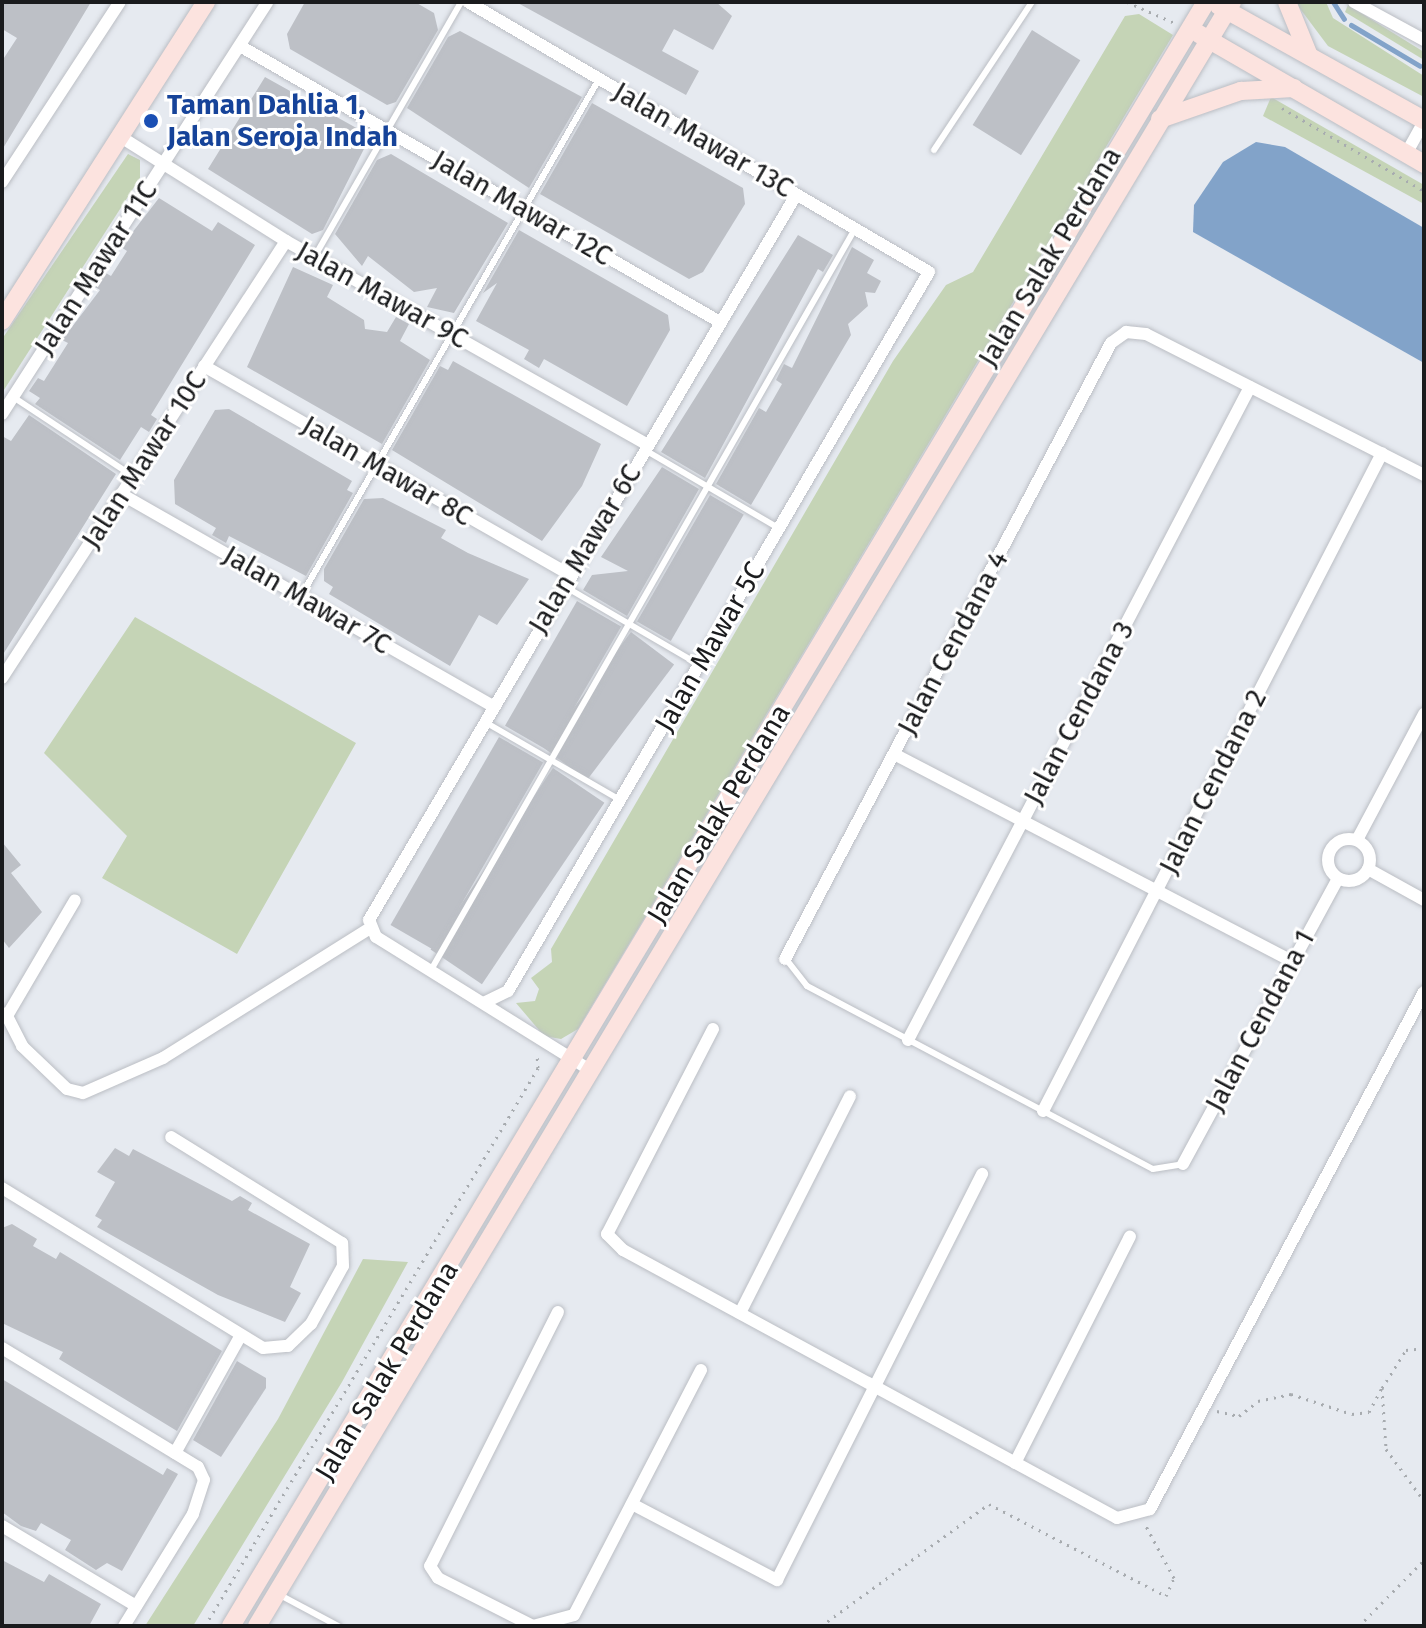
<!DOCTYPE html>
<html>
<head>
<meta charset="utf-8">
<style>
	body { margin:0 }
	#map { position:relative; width:1426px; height:1628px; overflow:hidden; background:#e6eaf0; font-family:"Fira Sans",sans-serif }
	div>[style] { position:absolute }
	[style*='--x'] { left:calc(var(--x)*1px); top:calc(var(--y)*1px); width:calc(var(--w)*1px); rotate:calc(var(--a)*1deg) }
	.green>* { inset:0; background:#c5d4b6 }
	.water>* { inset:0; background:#82a3c9 }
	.stream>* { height:5px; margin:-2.5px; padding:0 2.5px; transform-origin:2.5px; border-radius:2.5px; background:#82a3c9 }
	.building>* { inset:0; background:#bdc0c6; transform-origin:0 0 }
	.path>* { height:3px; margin-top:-1.5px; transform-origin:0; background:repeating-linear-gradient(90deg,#a7abaf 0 2px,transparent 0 8px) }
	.roads { filter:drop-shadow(0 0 2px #bbbec4) drop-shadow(0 0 2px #bbbec4) }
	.lane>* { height:6px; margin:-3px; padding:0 3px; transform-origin:3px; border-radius:3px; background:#fff }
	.street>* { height:12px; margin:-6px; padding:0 6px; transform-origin:6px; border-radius:6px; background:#fff }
	.street>.ring { margin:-6px; padding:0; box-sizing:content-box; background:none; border:12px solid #fff; border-radius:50% }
	.secondary>* { height:18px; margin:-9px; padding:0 9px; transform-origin:9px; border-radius:9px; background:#fce3df }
	.dots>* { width:22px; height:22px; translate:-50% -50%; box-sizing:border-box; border:4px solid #fff; border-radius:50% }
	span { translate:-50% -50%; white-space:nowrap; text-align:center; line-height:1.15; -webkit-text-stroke:6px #fff; paint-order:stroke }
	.transit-label { font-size:28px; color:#164399; font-weight:700 }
	.left { translate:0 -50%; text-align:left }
	.street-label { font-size:28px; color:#1a1b1d }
	.frame { position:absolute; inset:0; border:4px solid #1a1b1d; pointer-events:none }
</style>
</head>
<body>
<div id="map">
	<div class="green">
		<i style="clip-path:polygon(1295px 2px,1326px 2px,1333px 18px,1424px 76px,1424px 97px,1328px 46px)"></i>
		<i style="clip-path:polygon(1348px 5px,1424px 52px,1424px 60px,1345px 12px)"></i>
		<i style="clip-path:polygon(1139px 14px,1173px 35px,578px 1029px,561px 1039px,544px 1036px,516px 1003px,535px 1001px,539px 989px,531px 978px,552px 962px,551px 949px,893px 361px,946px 285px,973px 272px,1125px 16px)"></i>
		<i style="clip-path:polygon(1271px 97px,1424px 185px,1424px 204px,1263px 116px)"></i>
		<i style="clip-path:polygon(128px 154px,140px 160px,140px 178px,2px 393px,2px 339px)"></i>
		<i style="clip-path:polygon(135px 617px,356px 743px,237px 954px,102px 878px,127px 836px,44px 753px)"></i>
		<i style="clip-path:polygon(363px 1259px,408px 1262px,342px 1382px,193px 1626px,145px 1626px,278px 1419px)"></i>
	</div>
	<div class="water">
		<i style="clip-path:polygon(1256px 142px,1285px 147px,1424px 228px,1424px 363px,1193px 232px,1194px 205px,1223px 162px)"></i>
	</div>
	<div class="stream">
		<i style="--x:1333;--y:2;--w:20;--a:57"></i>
		<i style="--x:1351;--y:25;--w:80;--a:30.7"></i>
	</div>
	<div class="building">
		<i style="clip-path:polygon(2px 2px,91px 2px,2px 150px,2px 61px,17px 38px,2px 29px)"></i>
		<i style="clip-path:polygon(305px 2px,415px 2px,434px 13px,438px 30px,396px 102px,387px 105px,290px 49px,287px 34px)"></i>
		<i style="clip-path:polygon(516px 2px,716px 2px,732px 16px,713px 50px,674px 29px,662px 51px,699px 71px,686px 95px)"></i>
		<i style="left:1032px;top:30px;width:57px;height:112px;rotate:32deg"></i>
		<i style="clip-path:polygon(460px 31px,582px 97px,529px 188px,407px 108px,448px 37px)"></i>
		<i style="clip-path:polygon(265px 77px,360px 130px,356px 137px,367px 143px,323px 230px,312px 234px,208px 169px)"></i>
		<i style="clip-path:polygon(592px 103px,743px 188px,745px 204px,703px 272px,689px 279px,540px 194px)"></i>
		<i style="clip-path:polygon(391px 154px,508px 223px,454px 313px,427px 307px,437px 288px,414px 292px,368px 256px,362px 266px,335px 234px,377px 160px)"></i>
		<i style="clip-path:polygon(159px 198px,212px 231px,218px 222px,255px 245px,151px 415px,157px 419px,149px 432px,141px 427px,120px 460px,35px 404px,40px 398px,29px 391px,38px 378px,44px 381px,68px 343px,62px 340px,100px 290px,95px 287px,104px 272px,111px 276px,127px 251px,121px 247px)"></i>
		<i style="clip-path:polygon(519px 230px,668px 315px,670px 330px,627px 406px,544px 359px,539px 368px,524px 359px,529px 350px,476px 321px,497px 283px,483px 293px)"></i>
		<i style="clip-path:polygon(798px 235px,833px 255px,823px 272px,818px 269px,705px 478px,661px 452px)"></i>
		<i style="clip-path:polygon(852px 247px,874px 260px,867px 273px,881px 281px,875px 293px,865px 292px,868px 306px,848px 324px,851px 335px,751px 505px,716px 484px,759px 408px,766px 412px,782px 384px,776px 380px,784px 364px,792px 368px)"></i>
		<i style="clip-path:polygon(293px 267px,333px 285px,327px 297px,364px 320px,365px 329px,387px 332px,396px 317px,409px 324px,400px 341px,430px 360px,382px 444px,247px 367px)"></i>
		<i style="clip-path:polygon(453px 361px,601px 444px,582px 486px,542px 541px,392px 450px,440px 366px,448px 370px)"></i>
		<i style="clip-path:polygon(229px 409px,352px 481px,347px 490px,353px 493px,306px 576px,229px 536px,226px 543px,212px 535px,216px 528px,175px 504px,174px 480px,215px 410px)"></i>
		<i style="clip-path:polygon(29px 415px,116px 474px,2px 656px,2px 436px,11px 441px)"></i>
		<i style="clip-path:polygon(662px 467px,699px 489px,627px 616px,583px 590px,592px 575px,628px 571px,601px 557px)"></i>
		<i style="left:710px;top:495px;width:39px;height:146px;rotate:30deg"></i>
		<i style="clip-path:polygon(383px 498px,446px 530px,441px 538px,468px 553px,529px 579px,497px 625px,479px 615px,450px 666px,329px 594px,333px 587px,324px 581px,324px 569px,364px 499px)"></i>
		<i style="left:577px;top:601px;width:51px;height:144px;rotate:30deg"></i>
		<i style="left:631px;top:632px;width:54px;height:145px;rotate:37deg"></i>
		<i style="left:499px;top:737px;width:51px;height:217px;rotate:30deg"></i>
		<i style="left:553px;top:768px;width:62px;height:219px;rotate:34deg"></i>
		<i style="clip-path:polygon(2px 842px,21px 865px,11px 873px,42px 912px,9px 948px,2px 939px)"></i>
		<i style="clip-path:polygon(115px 1148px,129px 1156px,133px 1149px,232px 1201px,240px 1196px,252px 1203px,248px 1210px,310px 1244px,290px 1287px,301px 1293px,285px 1322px,218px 1295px,97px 1227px,102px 1220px,95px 1216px,115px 1182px,97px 1172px)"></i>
		<i style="clip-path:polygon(12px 1224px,37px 1239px,33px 1246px,56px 1259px,60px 1252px,222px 1351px,177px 1431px,59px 1359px,63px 1352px,2px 1323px,2px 1228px)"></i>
		<i style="clip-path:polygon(237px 1361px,266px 1378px,266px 1388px,221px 1457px,193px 1440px)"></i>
		<i style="clip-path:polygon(2px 1379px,163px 1475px,167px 1468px,178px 1474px,122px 1571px,107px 1563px,96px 1570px,65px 1550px,71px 1540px,41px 1523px,36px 1531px,21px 1526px,2px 1512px)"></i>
		<i style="clip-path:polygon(2px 1560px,44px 1582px,49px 1574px,101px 1604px,89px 1626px,2px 1626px)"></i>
	</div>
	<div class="path">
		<i style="--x:1127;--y:2;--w:52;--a:23.6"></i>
		<i style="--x:1282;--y:108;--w:164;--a:30.3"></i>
		<i style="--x:1382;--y:1388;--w:45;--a:-57.7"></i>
		<i style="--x:1406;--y:1350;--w:18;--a:-6"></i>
		<i style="--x:1217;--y:1411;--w:23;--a:13"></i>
		<i style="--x:1239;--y:1416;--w:24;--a:-38"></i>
		<i style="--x:1258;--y:1401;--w:34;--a:-12"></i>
		<i style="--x:1291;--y:1394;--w:64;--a:18.2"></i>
		<i style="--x:1352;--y:1414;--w:17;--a:-7"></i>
		<i style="--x:1369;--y:1412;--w:27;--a:-62"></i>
		<i style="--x:1382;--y:1388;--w:61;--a:86.2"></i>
		<i style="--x:1386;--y:1449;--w:64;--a:53.8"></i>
		<i style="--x:205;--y:1626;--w:650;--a:-59.17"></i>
		<i style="--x:538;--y:1068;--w:14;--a:-94"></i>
		<i style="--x:821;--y:1626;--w:208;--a:-36"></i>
		<i style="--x:989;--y:1504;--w:199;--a:27.5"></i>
		<i style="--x:1166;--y:1596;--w:20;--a:-66"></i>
		<i style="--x:1174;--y:1578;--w:59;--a:-118.3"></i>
		<i style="--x:1359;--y:1626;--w:93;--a:-45.4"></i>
	</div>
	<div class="roads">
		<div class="lane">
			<i style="--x:934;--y:150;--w:178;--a:-56.5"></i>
			<i style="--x:315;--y:256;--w:293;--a:-60.1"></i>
			<i style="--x:13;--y:397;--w:144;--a:33.4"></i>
			<i style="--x:645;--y:450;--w:156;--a:30.3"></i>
			<i style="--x:564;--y:586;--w:157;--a:30.2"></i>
			<i style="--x:301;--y:596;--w:597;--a:-60.04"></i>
			<i style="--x:485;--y:722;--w:156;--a:30"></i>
			<i style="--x:786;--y:959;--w:34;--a:52"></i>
			<i style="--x:807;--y:986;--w:391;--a:27.9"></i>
			<i style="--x:1153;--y:1169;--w:30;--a:-9"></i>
			<i style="--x:431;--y:970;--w:856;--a:-60.23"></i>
			<i style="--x:280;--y:1595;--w:66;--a:28.1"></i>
		</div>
		<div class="street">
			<i style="--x:468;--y:2;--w:534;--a:30.36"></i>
			<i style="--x:929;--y:272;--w:833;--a:120.35"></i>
			<i style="--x:508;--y:991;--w:25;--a:154"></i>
			<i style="--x:1354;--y:2;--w:80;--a:28.5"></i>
			<i style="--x:240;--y:46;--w:554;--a:29.9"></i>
			<i style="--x:121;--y:137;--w:195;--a:32.2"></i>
			<i style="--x:286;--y:241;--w:414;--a:29.4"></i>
			<i style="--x:1406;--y:154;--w:38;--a:-61"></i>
			<i style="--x:2;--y:182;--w:215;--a:-56.8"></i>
			<i style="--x:204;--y:366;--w:421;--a:29.7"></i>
			<i style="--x:2;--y:414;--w:490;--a:-57.2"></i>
			<i style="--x:121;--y:494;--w:427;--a:29.7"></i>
			<i style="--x:2;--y:678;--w:521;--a:-56.98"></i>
			<i style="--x:894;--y:754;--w:448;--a:27.5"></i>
			<i class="ring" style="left:1328px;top:839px;width:30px;height:30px"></i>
			<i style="--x:1357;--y:840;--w:143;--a:-62"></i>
			<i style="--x:1368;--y:869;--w:64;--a:29"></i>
			<i style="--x:785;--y:959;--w:697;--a:-62.11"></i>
			<i style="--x:1111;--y:343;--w:19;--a:-36"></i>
			<i style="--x:1126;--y:332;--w:20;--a:6"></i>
			<i style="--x:1146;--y:334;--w:312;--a:26.9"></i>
			<i style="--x:2;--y:1013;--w:6;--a:31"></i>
			<i style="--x:7;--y:1016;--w:134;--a:-59.6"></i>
			<i style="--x:7;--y:1016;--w:34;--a:63"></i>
			<i style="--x:22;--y:1046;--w:62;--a:43.7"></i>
			<i style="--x:67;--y:1089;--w:16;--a:14"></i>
			<i style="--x:83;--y:1093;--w:87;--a:-23.6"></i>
			<i style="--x:163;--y:1058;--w:243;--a:-32.1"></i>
			<i style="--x:713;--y:1029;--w:231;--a:117.3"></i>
			<i style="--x:607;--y:1234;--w:23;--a:45"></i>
			<i style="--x:623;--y:1250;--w:562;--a:28.48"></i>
			<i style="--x:1117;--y:1518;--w:34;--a:-15"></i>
			<i style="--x:1150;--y:1509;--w:585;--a:-62.08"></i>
			<i style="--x:908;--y:1040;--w:737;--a:-62.36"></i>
			<i style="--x:590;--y:1070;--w:252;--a:-148.1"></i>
			<i style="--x:376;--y:937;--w:18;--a:-112"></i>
			<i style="--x:369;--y:920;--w:841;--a:-59.5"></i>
			<i style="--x:1043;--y:1111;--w:740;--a:-62.74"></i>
			<i style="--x:1183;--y:1164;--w:325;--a:-61.5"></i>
			<i style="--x:2;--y:1188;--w:306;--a:31.5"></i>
			<i style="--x:263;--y:1348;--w:25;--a:-5"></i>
			<i style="--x:288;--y:1346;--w:32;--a:-44"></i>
			<i style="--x:311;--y:1324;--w:66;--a:-61.1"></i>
			<i style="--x:343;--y:1266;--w:23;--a:-92"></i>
			<i style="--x:342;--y:1243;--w:201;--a:-148.2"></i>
			<i style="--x:558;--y:1312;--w:284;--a:116.7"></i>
			<i style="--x:430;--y:1566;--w:14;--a:56"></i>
			<i style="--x:438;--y:1578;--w:106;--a:26.8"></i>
			<i style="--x:533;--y:1626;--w:42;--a:-15"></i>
			<i style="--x:574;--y:1615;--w:276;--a:-62.6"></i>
			<i style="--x:740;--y:1313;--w:243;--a:-63.1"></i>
			<i style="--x:2;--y:1348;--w:229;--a:31.3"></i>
			<i style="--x:198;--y:1467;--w:14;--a:65"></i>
			<i style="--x:204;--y:1480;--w:36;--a:108"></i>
			<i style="--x:193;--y:1514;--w:132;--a:121.6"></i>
			<i style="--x:175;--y:1453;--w:135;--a:-60.8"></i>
			<i style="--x:1015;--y:1463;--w:254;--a:-63.1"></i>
			<i style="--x:632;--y:1504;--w:164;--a:27.7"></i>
			<i style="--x:777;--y:1580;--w:455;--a:-63.2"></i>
			<i style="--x:2;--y:1526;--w:156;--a:30.8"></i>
		</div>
		<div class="secondary">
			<i style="--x:1287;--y:2;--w:58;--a:67.8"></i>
			<i style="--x:1219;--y:6;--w:235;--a:29.1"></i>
			<i style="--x:1199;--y:34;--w:260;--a:30"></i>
			<i style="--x:1160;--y:119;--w:86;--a:-19.1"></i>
			<i style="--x:1241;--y:91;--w:53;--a:-3.2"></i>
			<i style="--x:2;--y:321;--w:379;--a:-57.4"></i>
			<i style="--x:231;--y:1626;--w:1894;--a:-59.02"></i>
			<i style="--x:257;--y:1626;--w:1894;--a:-59.02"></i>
		</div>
	</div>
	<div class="dots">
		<i style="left:151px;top:121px;background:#1a4fb4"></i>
	</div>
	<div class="transit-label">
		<span class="left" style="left:167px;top:121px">Taman Dahlia 1,<br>Jalan Seroja Indah</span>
	</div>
	<div class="street-label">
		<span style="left:703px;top:140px;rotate:30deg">Jalan Mawar 13C</span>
		<span style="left:522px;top:208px;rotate:30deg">Jalan Mawar 12C</span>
		<span style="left:1050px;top:257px;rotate:-59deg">Jalan Salak Perdana</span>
		<span style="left:96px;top:268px;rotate:-57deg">Jalan Mawar 11C</span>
		<span style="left:382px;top:295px;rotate:29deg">Jalan Mawar 9C</span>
		<span style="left:144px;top:460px;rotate:-57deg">Jalan Mawar 10C</span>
		<span style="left:387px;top:471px;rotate:30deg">Jalan Mawar 8C</span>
		<span style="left:585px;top:549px;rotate:-59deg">Jalan Mawar 6C</span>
		<span style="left:307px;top:600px;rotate:30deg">Jalan Mawar 7C</span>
		<span style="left:953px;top:643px;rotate:-62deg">Jalan Cendana 4</span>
		<span style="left:710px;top:647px;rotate:-60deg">Jalan Mawar 5C</span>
		<span style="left:1079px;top:713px;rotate:-62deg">Jalan Cendana 3</span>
		<span style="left:1213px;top:782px;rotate:-63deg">Jalan Cendana 2</span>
		<span style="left:719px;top:814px;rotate:-59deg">Jalan Salak Perdana</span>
		<span style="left:1260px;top:1021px;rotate:-62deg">Jalan Cendana 1</span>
		<span style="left:387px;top:1371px;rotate:-59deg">Jalan Salak Perdana</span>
	</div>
	<div class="frame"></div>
</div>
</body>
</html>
